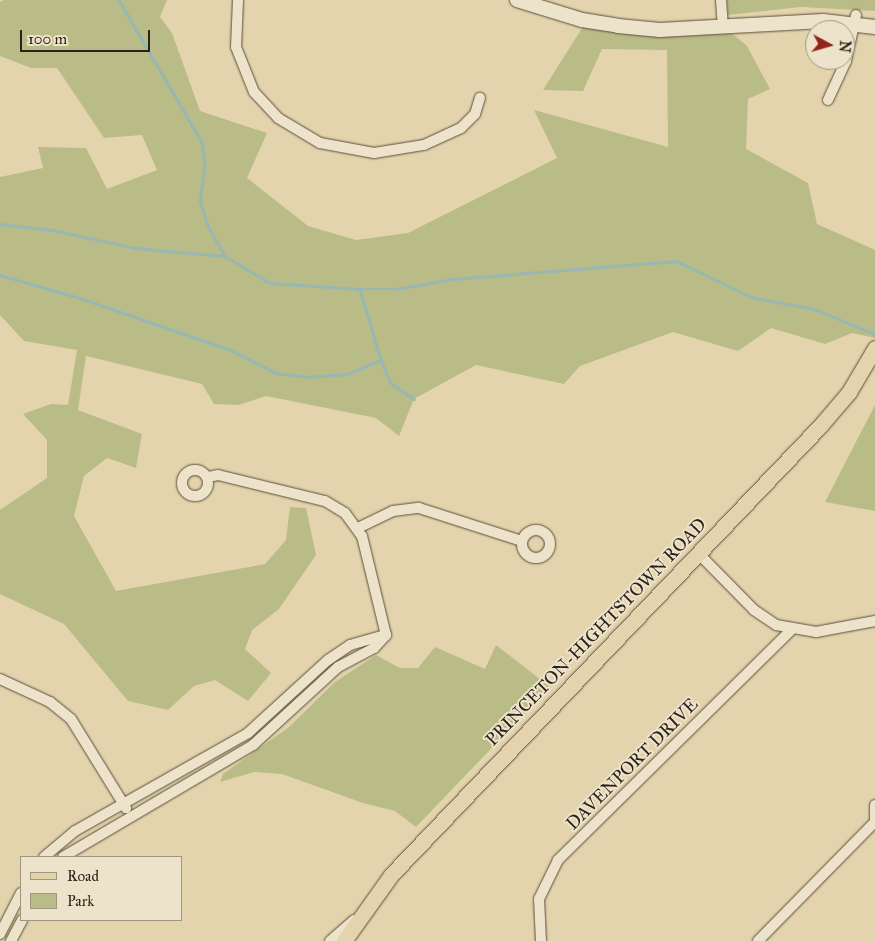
<!DOCTYPE html>
<html>
<head>
<meta charset="utf-8">
<style>
	body { margin:0 }
	#map { position:relative; width:875px; height:941px; overflow:hidden; background:#e4d4ad; font-family:"IM FELL Great Primer",serif }
	div>[style] { position:absolute }
	[style*='--x'] { left:calc(var(--x)*1px); top:calc(var(--y)*1px); width:calc(var(--w)*1px); rotate:calc(var(--a)*1deg) }
	.green>* { inset:0; background:#b9bc86 }
	.stream>* { height:2.5px; margin:-1.25px; padding:0 1.25px; transform-origin:1.25px; border-radius:1.25px; background:#97b7b2 }
	.roads { filter:drop-shadow(0 0 1px #5a4e3d) drop-shadow(0 0 1px #5a4e3d) }
	.street>* { height:10px; margin:-5px; padding:0 5px; transform-origin:5px; border-radius:5px; background:#ede3ca }
	.street>.ring { margin:-5px; padding:0; box-sizing:content-box; background:none; border:10px solid #ede3ca; border-radius:50% }
	.secondary>* { height:14px; margin:-7px; padding:0 7px; transform-origin:7px; border-radius:7px; background:#ede3ca }
	.primary>* { height:15px; margin:-7.5px; padding:0 7.5px; transform-origin:7.5px; border-radius:7.5px; background:#e4d4ad }
	span { translate:-50% -50%; white-space:nowrap; text-align:center; line-height:1.15; -webkit-text-stroke:4px #ede3ca; paint-order:stroke }
	.street-label { font-size:18px; color:#2c2118 }
	.legend { position:absolute; left:20px; top:856px; width:162px; height:65px; box-sizing:border-box; background:#ede3ca; border:1px solid #a09583; margin:0; padding:6px 9px; list-style:none; font-size:15px; color:#2c2118 }
	.legend li { display:flex; align-items:center; gap:10px; height:25px }
	.legend b { width:25px; border:1px solid #a09583 }
	.north { position:absolute; left:805px; top:20px; width:50px; height:50px; box-sizing:border-box; background:#ede3ca; border:1px solid #a09583; border-radius:50%; rotate:96deg; font-size:14px; font-weight:700; line-height:20px; text-align:center; color:#2c2118 }
	.north::after { content:''; display:block; margin:auto; width:18px; height:22px; background:#8f2418; clip-path:polygon(50% 0,100% 100%,50% 72%,0 100%) }
	.scale { position:absolute; left:20px; top:30px; width:130px; height:22px; box-sizing:border-box; border:2px solid #2c2118; border-top:0; padding-left:6px; font-size:15px; line-height:18px; white-space:nowrap; color:#2c2118; -webkit-text-stroke:4px #ede3ca; paint-order:stroke }
</style>
</head>
<body>
<div id="map">
	<div class="green">
		<i style="clip-path:polygon(4px 0,167px 0,160px 17px,172px 33px,200px 111px,267px 133px,247px 178px,308px 226px,356px 240px,408px 233px,557px 158px,534px 110px,668px 147px,667px 50px,602px 49px,583px 91px,543px 90px,584px 25px,728px 30px,747px 46px,770px 89px,748px 99px,746px 149px,808px 183px,817px 224px,875px 250px,875px 338px,852px 333px,825px 344px,771px 328px,738px 351px,673px 332px,580px 366px,564px 384px,476px 365px,414px 399px,399px 436px,376px 418px,266px 396px,239px 405px,214px 404px,202px 384px,86px 356px,78px 410px,142px 434px,136px 468px,107px 458px,84px 476px,74px 516px,116px 591px,265px 564px,286px 540px,290px 507px,306px 508px,316px 555px,279px 609px,252px 630px,245px 649px,271px 673px,248px 701px,215px 680px,194px 686px,168px 710px,128px 701px,64px 624px,0 594px,0 510px,47px 478px,47px 440px,23px 414px,51px 404px,68px 405px,77px 350px,24px 341px,0 315px,0 177px,43px 168px,38px 147px,86px 148px,107px 189px,157px 170px,142px 135px,104px 138px,57px 68px,31px 68px,0 56px,0 2px)"></i>
		<i style="clip-path:polygon(727px 0,875px 0,875px 11px,801px 7px,728px 15px)"></i>
		<i style="clip-path:polygon(875px 405px,875px 511px,825px 502px)"></i>
		<i style="clip-path:polygon(496px 645px,550px 687px,416px 827px,395px 811px,363px 803px,282px 774px,254px 772px,220px 782px,223px 774px,289px 727px,335px 682px,376px 655px,400px 668px,418px 668px,435px 647px,485px 669px)"></i>
	</div>
	<div class="stream">
		<i style="--x:119;--y:0;--w:164;--a:59.7"></i>
		<i style="--x:202;--y:142;--w:21;--a:82"></i>
		<i style="--x:205;--y:163;--w:38;--a:97"></i>
		<i style="--x:200;--y:201;--w:28;--a:72"></i>
		<i style="--x:209;--y:228;--w:32;--a:60"></i>
		<i style="--x:0;--y:224;--w:53;--a:6.5"></i>
		<i style="--x:53;--y:230;--w:84;--a:12.4"></i>
		<i style="--x:135;--y:248;--w:90;--a:5.1"></i>
		<i style="--x:225;--y:256;--w:52;--a:31"></i>
		<i style="--x:270;--y:283;--w:90;--a:3.8"></i>
		<i style="--x:360;--y:289;--w:36;--a:0"></i>
		<i style="--x:396;--y:289;--w:58;--a:-10"></i>
		<i style="--x:453;--y:279;--w:225;--a:-4.6"></i>
		<i style="--x:677;--y:261;--w:82;--a:25.9"></i>
		<i style="--x:751;--y:297;--w:64;--a:10.8"></i>
		<i style="--x:814;--y:309;--w:66;--a:22.3"></i>
		<i style="--x:0;--y:275;--w:83;--a:16"></i>
		<i style="--x:80;--y:298;--w:160;--a:19"></i>
		<i style="--x:231;--y:350;--w:51;--a:27.1"></i>
		<i style="--x:276;--y:373;--w:31;--a:7"></i>
		<i style="--x:307;--y:377;--w:41;--a:-4.2"></i>
		<i style="--x:348;--y:374;--w:36;--a:-23"></i>
		<i style="--x:360;--y:289;--w:74;--a:73.5"></i>
		<i style="--x:381;--y:360;--w:25;--a:67"></i>
		<i style="--x:391;--y:383;--w:28;--a:35"></i>
	</div>
	<div class="roads">
		<div class="street">
			<i style="--x:238;--y:0;--w:47;--a:92.4"></i>
			<i style="--x:236;--y:47;--w:48;--a:68.2"></i>
			<i style="--x:254;--y:92;--w:35;--a:47"></i>
			<i style="--x:278;--y:118;--w:49;--a:30.8"></i>
			<i style="--x:320;--y:143;--w:55;--a:10.5"></i>
			<i style="--x:374;--y:153;--w:51;--a:-9.1"></i>
			<i style="--x:424;--y:145;--w:41;--a:-24.7"></i>
			<i style="--x:461;--y:128;--w:20;--a:-45"></i>
			<i style="--x:475;--y:114;--w:17;--a:-73"></i>
			<i style="--x:721;--y:0;--w:26;--a:86"></i>
			<i style="--x:828;--y:100;--w:43;--a:-65.2"></i>
			<i style="--x:846;--y:61;--w:47;--a:-77.7"></i>
			<i class="ring" style="left:182px;top:470px;width:16px;height:16px"></i>
			<i style="--x:208;--y:477;--w:10;--a:-11"></i>
			<i style="--x:218;--y:475;--w:110;--a:13.7"></i>
			<i style="--x:325;--y:501;--w:23;--a:31"></i>
			<i style="--x:345;--y:513;--w:29;--a:54"></i>
			<i style="--x:362;--y:536;--w:102;--a:76.4"></i>
			<i style="--x:358;--y:528;--w:39;--a:-26"></i>
			<i style="--x:393;--y:511;--w:26;--a:-7"></i>
			<i style="--x:419;--y:508;--w:108;--a:17.8"></i>
			<i class="ring" style="left:522px;top:530px;width:18px;height:18px"></i>
			<i style="--x:698;--y:553;--w:80;--a:45.5"></i>
			<i style="--x:754;--y:610;--w:27;--a:34"></i>
			<i style="--x:776;--y:625;--w:41;--a:9.9"></i>
			<i style="--x:816;--y:632;--w:60;--a:-10.6"></i>
			<i style="--x:0;--y:679;--w:55;--a:24.7"></i>
			<i style="--x:50;--y:702;--w:27;--a:39"></i>
			<i style="--x:71;--y:719;--w:105;--a:58.3"></i>
			<i style="--x:875;--y:805;--w:15;--a:90"></i>
			<i style="--x:44;--y:857;--w:40;--a:-40"></i>
			<i style="--x:75;--y:831;--w:199;--a:-29.5"></i>
			<i style="--x:248;--y:733;--w:108;--a:-42.4"></i>
			<i style="--x:328;--y:660;--w:27;--a:-34"></i>
			<i style="--x:350;--y:645;--w:37;--a:-16"></i>
			<i style="--x:63;--y:857;--w:221;--a:-30.5"></i>
			<i style="--x:253;--y:745;--w:115;--a:-42.5"></i>
			<i style="--x:338;--y:667;--w:41;--a:-27.8"></i>
			<i style="--x:374;--y:648;--w:18;--a:-47"></i>
			<i style="--x:0;--y:934;--w:46;--a:-62.9"></i>
			<i style="--x:11;--y:941;--w:24;--a:-62"></i>
			<i style="--x:330;--y:941;--w:32;--a:-41"></i>
			<i style="--x:541;--y:941;--w:42;--a:-92.7"></i>
			<i style="--x:539;--y:899;--w:43;--a:-64"></i>
			<i style="--x:558;--y:860;--w:327;--a:-44.6"></i>
			<i style="--x:758;--y:941;--w:167;--a:-45.5"></i>
		</div>
		<div class="secondary">
			<i style="--x:517;--y:0;--w:68;--a:17.1"></i>
			<i style="--x:582;--y:20;--w:36;--a:9"></i>
			<i style="--x:618;--y:26;--w:42;--a:5.4"></i>
			<i style="--x:660;--y:30;--w:163;--a:-3.2"></i>
			<i style="--x:823;--y:21;--w:52;--a:6.6"></i>
		</div>
		<div class="primary">
			<i style="--x:344;--y:941;--w:81;--a:-54.5"></i>
			<i style="--x:391;--y:875;--w:621;--a:-46.3"></i>
			<i style="--x:820;--y:426;--w:45;--a:-49.5"></i>
			<i style="--x:849;--y:392;--w:51;--a:-59.4"></i>
		</div>
	</div>
	<div class="street-label">
		<span style="left:596px;top:632px;rotate:-46deg">PRINCETON-HIGHTSTOWN ROAD</span>
		<span style="left:632px;top:764px;rotate:-45deg">DAVENPORT DRIVE</span>
	</div>
	<ul class="legend">
	<li><b style="height:6px;background:#e4d4ad"></b>Road</li>
	<li><b style="height:14px;background:#b9bc86"></b>Park</li>
	</ul>
	<div class="north">N</div>
	<div class="scale">100 m</div>
</div>
</body>
</html>
